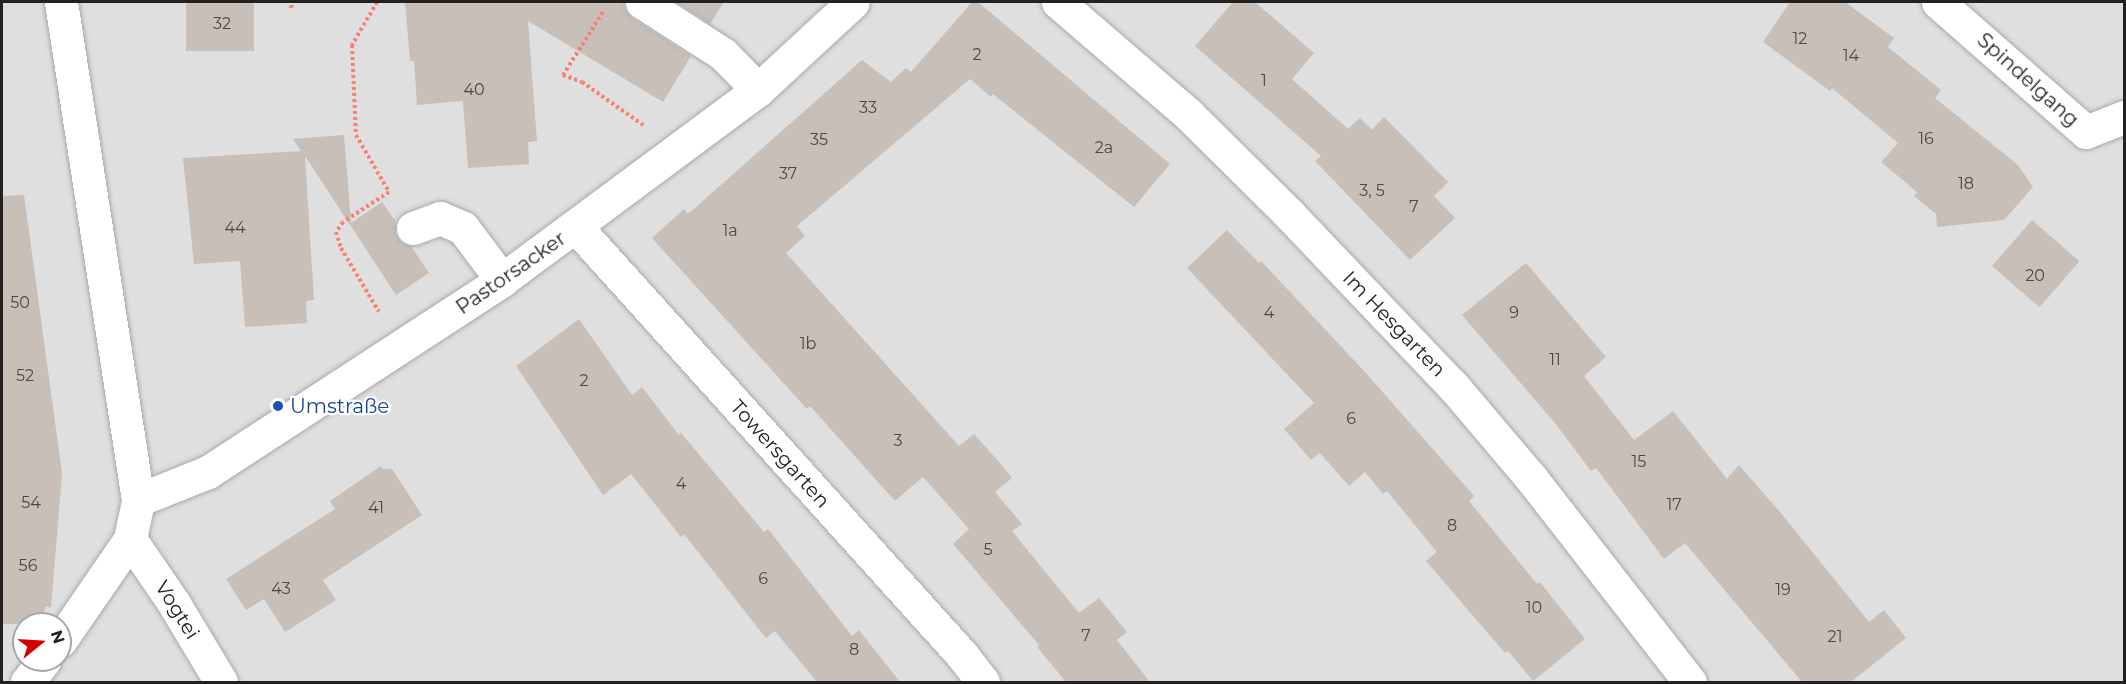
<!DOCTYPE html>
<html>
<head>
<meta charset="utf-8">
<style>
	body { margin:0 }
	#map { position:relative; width:2126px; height:684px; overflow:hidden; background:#f2efe9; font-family:Montserrat,sans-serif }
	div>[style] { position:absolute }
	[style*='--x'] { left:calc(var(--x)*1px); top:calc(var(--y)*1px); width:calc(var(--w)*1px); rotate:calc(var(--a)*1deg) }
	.residential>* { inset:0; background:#e0dfdf }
	.building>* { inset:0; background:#c7bfb8; transform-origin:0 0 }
	.path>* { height:4px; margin-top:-2px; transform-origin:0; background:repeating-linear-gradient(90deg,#fa8072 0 3px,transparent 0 6px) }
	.roads { filter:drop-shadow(0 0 2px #a9a9a9) drop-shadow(0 0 2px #a9a9a9) }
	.minor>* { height:33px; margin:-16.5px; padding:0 16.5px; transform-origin:16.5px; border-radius:16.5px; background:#fff }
	.dots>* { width:16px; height:16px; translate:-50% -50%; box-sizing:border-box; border:3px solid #fff; border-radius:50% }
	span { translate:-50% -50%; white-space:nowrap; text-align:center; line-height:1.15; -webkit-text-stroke:4.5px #fff; paint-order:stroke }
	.number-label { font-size:16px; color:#4b4948 }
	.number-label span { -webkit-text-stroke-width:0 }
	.street-label { font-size:20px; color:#222 }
	.transit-label { font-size:20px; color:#164399 }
	.left { translate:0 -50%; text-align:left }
	.frame { position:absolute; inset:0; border:3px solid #222; pointer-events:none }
	.north { position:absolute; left:12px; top:612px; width:60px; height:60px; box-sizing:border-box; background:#fff; border:2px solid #a7a7a7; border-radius:50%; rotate:72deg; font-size:16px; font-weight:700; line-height:24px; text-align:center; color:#222 }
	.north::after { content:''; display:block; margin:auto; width:21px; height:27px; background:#d40000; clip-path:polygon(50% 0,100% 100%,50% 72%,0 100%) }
</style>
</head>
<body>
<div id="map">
	<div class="residential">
		<i style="clip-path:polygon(evenodd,2px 2px,2124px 2px,2124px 682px,2px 682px,2px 2px,24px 624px,60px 624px,60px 660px,24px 660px,24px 624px)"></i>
	</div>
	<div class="building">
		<i style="left:186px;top:2px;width:68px;height:49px"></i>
		<i style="clip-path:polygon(405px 2px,623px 2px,626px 11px,632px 18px,691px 56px,663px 102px,528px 21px,537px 141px,528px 142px,529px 164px,468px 168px,463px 101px,417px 105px,414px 61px,410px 61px)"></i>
		<i style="clip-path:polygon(676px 2px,724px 2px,710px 24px)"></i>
		<i style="clip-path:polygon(972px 2px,978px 2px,1170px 164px,1134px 207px,993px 94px,991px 97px,970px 79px,797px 226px,805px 236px,786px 253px,959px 446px,974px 434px,1000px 463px,1012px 478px,995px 492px,1022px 524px,1012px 531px,1079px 613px,1099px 598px,1127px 632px,1117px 640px,1150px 682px,1066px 682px,1037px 647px,1039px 645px,953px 544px,969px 529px,923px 477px,895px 501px,810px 406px,807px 409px,652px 238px,684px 209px,688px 214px,862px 60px,891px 82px,906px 68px,911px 72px)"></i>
		<i style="clip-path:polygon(1233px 2px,1255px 2px,1314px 53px,1292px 79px,1348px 129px,1360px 118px,1372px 130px,1384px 117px,1448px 182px,1434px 196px,1455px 218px,1410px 260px,1315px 161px,1321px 156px,1195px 46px)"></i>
		<i style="clip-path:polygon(1790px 2px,1845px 2px,1894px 38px,1888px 47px,1941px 90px,1935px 98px,2018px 165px,2033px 187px,2004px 220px,1937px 227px,1936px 214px,1914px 196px,1917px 192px,1881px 162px,1898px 143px,1832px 88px,1830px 91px,1763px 42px)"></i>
		<i style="clip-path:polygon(344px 135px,351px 223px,382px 202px,396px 222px,396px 235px,402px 243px,411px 246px,429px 273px,396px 295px,305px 156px,314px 300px,306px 301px,307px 323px,245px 327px,240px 261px,194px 264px,183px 158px,301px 151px,293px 139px)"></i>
		<i style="clip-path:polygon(24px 195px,62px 473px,51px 608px,46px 606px,40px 624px,2px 624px,2px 196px)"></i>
		<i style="left:2032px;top:220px;width:63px;height:61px;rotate:41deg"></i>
		<i style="clip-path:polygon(1227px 230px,1259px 263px,1261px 261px,1365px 372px,1474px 496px,1469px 501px,1537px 584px,1540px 582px,1585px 639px,1533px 681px,1508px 651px,1505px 653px,1426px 561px,1437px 552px,1387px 491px,1383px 494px,1365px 472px,1349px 486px,1320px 453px,1311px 460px,1284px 429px,1314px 403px,1187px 268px)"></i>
		<i style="clip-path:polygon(1526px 263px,1606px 357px,1584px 376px,1634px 440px,1673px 411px,1727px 479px,1739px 465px,1780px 512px,1869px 622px,1884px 610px,1906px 638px,1851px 682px,1802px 682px,1685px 543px,1664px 559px,1596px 468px,1591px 471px,1555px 423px,1462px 315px)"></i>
		<i style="clip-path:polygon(579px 319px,632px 395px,642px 387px,679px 435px,681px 433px,764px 532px,768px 529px,852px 636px,859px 630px,900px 682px,817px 682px,775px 631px,766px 638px,684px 534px,681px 537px,631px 474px,603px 495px,516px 366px)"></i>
		<i style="clip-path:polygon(381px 466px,383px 469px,392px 469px,422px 515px,323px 580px,336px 600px,285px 632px,264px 599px,246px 610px,226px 579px,335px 509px,330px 501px)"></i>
	</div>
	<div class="path">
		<i style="--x:377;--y:2;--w:50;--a:120.2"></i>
		<i style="--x:352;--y:45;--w:90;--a:87.5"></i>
		<i style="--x:356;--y:135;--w:66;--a:59.9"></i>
		<i style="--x:389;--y:192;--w:55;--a:146.9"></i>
		<i style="--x:343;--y:222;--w:12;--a:125"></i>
		<i style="--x:336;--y:232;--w:17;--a:73"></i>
		<i style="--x:341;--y:248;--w:74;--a:59.3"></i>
		<i style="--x:291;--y:8;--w:6;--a:-81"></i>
		<i style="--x:603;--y:12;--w:75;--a:122.4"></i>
		<i style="--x:563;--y:75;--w:20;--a:20"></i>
		<i style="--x:582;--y:82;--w:75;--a:35.2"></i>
	</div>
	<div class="roads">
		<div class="minor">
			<i style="--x:642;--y:2;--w:96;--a:32.7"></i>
			<i style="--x:723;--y:54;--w:50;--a:45.8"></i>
			<i style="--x:1058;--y:2;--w:172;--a:40.7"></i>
			<i style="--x:1188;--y:114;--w:142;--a:44.7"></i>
			<i style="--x:1289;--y:214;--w:238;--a:46.4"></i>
			<i style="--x:1453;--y:386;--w:121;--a:49.7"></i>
			<i style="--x:1531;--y:478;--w:259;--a:52.1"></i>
			<i style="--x:1938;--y:2;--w:197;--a:41.3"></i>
			<i style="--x:2086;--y:132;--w:41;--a:-21.5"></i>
			<i style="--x:576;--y:227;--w:576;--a:47.95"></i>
			<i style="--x:962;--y:655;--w:34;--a:52"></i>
			<i style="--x:413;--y:228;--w:29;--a:-20"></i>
			<i style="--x:440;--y:218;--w:25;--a:23"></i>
			<i style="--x:463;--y:228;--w:65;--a:53.1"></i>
			<i style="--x:138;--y:500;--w:75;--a:-21.8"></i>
			<i style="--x:208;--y:472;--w:351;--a:-33.1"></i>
			<i style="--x:502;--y:280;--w:319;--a:-36.6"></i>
			<i style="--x:758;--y:90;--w:129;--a:-42.8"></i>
			<i style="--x:130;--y:539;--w:76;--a:55.7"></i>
			<i style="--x:173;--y:602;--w:93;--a:59"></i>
			<i style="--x:60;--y:641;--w:124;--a:-55.5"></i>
			<i style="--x:130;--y:539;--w:40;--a:-78"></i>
			<i style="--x:138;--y:500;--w:504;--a:-98.79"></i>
			<i style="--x:27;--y:682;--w:28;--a:-51"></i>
		</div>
	</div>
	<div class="dots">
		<i style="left:278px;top:406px;background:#1a4fb4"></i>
	</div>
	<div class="number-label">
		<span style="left:222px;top:24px">32</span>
		<span style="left:1800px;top:39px">12</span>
		<span style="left:977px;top:55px">2</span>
		<span style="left:1851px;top:56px">14</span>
		<span style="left:1264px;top:81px">1</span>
		<span style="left:474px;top:90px">40</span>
		<span style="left:868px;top:108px">33</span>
		<span style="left:1926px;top:139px">16</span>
		<span style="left:819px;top:140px">35</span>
		<span style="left:1104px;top:148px">2a</span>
		<span style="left:788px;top:174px">37</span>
		<span style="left:1966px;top:184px">18</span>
		<span style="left:1372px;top:191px">3, 5</span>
		<span style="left:1414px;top:207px">7</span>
		<span style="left:235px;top:228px">44</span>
		<span style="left:730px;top:231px">1a</span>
		<span style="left:2035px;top:276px">20</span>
		<span style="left:20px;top:303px">50</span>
		<span style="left:1269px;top:313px">4</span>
		<span style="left:1514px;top:313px">9</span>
		<span style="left:808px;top:344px">1b</span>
		<span style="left:1555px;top:360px">11</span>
		<span style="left:25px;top:376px">52</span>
		<span style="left:584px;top:381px">2</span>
		<span style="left:1351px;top:419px">6</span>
		<span style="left:898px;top:441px">3</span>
		<span style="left:1639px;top:462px">15</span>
		<span style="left:681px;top:484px">4</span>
		<span style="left:31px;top:503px">54</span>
		<span style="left:1674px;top:505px">17</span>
		<span style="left:376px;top:508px">41</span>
		<span style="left:1452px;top:526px">8</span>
		<span style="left:988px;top:550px">5</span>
		<span style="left:28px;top:566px">56</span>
		<span style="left:763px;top:579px">6</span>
		<span style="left:281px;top:589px">43</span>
		<span style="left:1783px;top:590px">19</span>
		<span style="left:1534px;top:608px">10</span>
		<span style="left:1086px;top:636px">7</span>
		<span style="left:1835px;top:637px">21</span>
		<span style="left:854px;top:650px">8</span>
	</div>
	<div class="street-label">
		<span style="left:2028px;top:80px;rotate:42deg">Spindelgang</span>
		<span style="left:511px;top:273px;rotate:-35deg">Pastorsacker</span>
		<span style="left:1394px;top:324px;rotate:46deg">Im Hesgarten</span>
		<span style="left:780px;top:454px;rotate:48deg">Towersgarten</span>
		<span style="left:177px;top:610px;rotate:58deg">Vogtei</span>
	</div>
	<div class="transit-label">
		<span class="left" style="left:290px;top:406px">Umstraße</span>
	</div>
	<div class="frame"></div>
	<div class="north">N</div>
</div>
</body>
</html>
